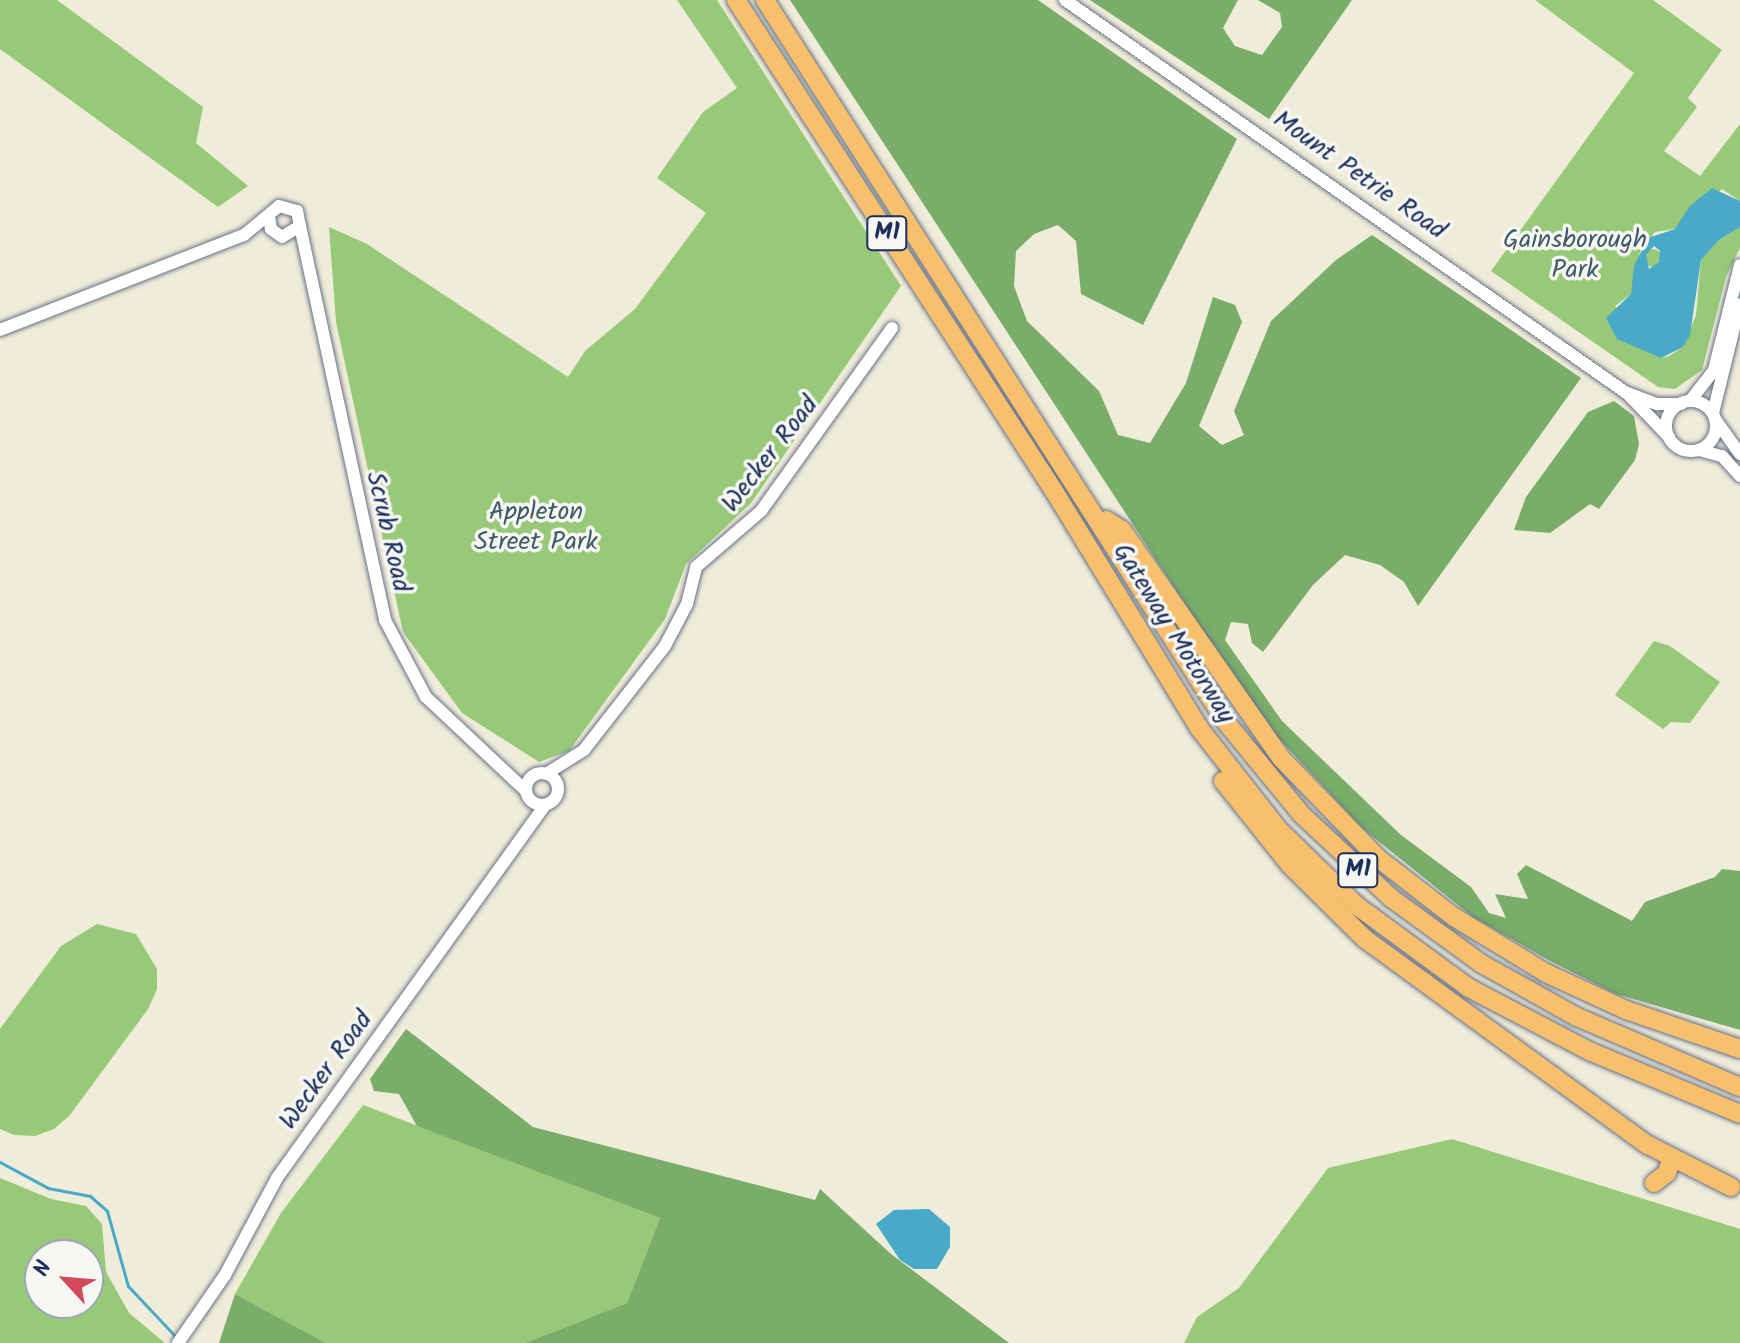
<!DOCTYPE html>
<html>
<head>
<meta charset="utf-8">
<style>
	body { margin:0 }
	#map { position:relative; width:1740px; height:1343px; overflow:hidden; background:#efecd9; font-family:Kalam,sans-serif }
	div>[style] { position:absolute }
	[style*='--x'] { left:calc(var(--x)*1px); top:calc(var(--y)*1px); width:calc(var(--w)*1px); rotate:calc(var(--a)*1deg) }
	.green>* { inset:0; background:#97c979 }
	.round { border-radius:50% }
	.forest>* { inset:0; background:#79ad69 }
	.water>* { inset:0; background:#48aac8 }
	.stream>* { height:3px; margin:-1.5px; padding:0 1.5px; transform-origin:1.5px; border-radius:1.5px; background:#48aac8 }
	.roads { filter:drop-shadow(0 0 2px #657189) drop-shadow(0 0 2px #657189) }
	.tertiary>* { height:12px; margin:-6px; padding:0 6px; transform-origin:6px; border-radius:6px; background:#fff }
	.tertiary>.ring { margin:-6px; padding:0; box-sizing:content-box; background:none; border:12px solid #fff; border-radius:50% }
	.motorway>* { height:18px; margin:-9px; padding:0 9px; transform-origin:9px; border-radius:9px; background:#f8bf6c }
	span { translate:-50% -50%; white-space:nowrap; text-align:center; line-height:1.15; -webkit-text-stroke:7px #f6f6f2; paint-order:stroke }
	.shield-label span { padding:2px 6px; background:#f6f6f2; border:2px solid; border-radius:6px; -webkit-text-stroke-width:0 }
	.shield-label { font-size:24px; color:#1b2f5e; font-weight:700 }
	.street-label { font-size:26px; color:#1b2f5e }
	.park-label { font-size:26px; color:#405d66 }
	.north { position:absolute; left:24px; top:1239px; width:80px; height:80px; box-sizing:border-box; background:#f6f6f2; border:2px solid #9ea6b7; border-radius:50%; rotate:296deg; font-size:22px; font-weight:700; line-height:32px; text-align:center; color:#1b2f5e }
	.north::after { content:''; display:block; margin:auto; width:28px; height:36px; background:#d1495b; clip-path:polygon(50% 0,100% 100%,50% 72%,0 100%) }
</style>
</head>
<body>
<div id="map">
	<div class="green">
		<i style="clip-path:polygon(0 0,57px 0,203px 107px,196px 143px,248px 186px,218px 207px,0 49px)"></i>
		<i style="clip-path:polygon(677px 0,717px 0,901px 286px,751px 503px,686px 564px,665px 619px,569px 751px,539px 762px,462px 713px,403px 632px,336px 322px,329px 227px,367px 244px,568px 377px,585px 351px,635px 309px,706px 213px,657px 178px,703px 112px,737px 88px)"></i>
		<i style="clip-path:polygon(1535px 0,1653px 0,1722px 50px,1688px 98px,1697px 107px,1664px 151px,1700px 176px,1740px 124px,1740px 201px,1722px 189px,1675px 229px,1655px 232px,1640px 252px,1631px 294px,1615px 306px,1661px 358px,1669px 356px,1683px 347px,1696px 315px,1701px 260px,1719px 240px,1740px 227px,1740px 248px,1726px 277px,1702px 370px,1675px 389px,1658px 387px,1491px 271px,1634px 73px)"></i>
		<i class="round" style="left:1644px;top:249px;width:18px;height:18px"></i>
		<i style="clip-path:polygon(1654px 641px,1670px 646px,1720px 682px,1690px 723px,1671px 722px,1663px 729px,1615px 695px)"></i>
		<i style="clip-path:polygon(97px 924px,136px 934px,157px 969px,157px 989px,148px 1009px,70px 1115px,54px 1129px,35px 1136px,14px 1135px,0 1129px,0 1029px,61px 946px)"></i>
		<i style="clip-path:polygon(363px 1105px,660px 1218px,627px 1303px,525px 1343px,326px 1343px,235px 1294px,281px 1213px)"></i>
		<i style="clip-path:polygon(1452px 1139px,1740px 1229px,1740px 1343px,1184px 1343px,1197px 1317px,1239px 1288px,1328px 1168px)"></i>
		<i style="clip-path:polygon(evenodd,0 1178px,51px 1199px,86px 1206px,102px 1224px,106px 1272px,129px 1313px,165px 1343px,0 1343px,0 1178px,40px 1255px,88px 1255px,88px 1303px,40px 1303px,40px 1255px)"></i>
	</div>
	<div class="forest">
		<i style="clip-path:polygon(790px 0,1038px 0,1237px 139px,1143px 325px,1081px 294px,1076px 241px,1058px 225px,1034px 234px,1016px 251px,1014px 286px,1027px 321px,1099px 391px,1118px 435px,1150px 443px,1186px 383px,1213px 297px,1235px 305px,1242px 322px,1199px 426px,1222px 445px,1244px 435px,1234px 411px,1271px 321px,1336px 260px,1372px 235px,1581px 378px,1418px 606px,1404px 582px,1380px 565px,1345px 555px,1313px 585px,1263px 652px,1252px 643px,1248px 624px,1231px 622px,1225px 640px,1282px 721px,1401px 835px,1471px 887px,1489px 913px,1506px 918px,1495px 894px,1528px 899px,1517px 874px,1526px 865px,1632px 921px,1645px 902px,1715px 877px,1722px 869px,1740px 871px,1740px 1030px,1616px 994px,1550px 961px,1473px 917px,1362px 828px,1270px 729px,1217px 653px)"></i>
		<i style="clip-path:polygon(1090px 0,1238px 0,1223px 28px,1235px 46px,1262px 55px,1282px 27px,1280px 13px,1258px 0,1352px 0,1269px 119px)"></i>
		<i style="clip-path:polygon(1614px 401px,1634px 416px,1639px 444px,1635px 460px,1599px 509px,1590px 504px,1550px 533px,1514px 530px,1526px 497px,1588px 412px)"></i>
		<i style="clip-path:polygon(406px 1029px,533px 1127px,815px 1200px,820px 1189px,891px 1254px,1009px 1343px,525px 1343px,627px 1303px,660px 1218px,417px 1126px,399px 1094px,374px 1091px,370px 1079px)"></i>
		<i style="clip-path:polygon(235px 1294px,326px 1343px,219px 1343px)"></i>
	</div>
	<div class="water">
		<i style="clip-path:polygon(evenodd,1712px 188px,1740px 201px,1740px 227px,1719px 240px,1701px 260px,1690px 335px,1683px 347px,1661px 358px,1617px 339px,1606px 318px,1631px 294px,1634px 266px,1648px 238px,1675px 229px,1689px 207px,1712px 188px,1654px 246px,1660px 251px,1659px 262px,1649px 269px,1646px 255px,1654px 246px)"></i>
		<i style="clip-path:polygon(929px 1209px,950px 1227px,950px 1247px,937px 1269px,914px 1269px,900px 1260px,876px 1224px,894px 1210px)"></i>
	</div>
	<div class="stream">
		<i style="--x:0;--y:1162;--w:55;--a:28.4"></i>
		<i style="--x:48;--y:1188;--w:43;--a:10.8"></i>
		<i style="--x:90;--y:1196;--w:23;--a:41"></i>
		<i style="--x:107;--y:1211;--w:78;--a:74.4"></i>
		<i style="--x:128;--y:1286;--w:71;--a:46.7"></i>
	</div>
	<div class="roads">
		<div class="tertiary">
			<i style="--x:1065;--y:0;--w:684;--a:34.99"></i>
			<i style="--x:1625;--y:392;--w:34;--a:21"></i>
			<i style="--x:1657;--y:404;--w:24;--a:0"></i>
			<i style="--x:300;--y:226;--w:403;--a:77.8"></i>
			<i style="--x:385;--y:620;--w:87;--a:62"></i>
			<i style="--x:426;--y:697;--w:137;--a:43.2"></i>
			<i style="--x:0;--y:330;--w:262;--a:-21.3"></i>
			<i style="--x:244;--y:235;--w:45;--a:-39.6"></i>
			<i style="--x:279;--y:206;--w:19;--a:16"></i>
			<i style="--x:297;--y:211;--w:15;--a:79"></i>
			<i style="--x:300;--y:226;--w:21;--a:149"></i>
			<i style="--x:282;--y:237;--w:14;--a:-144"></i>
			<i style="--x:271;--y:229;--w:12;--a:-99"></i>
			<i style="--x:1627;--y:393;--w:61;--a:46.3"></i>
			<i style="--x:1690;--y:401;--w:39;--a:-52"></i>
			<i style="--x:1714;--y:370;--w:108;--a:-76.1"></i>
			<i class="ring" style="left:1666px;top:401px;width:38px;height:38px"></i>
			<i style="--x:1713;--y:413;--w:112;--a:-76.1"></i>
			<i style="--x:1715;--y:419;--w:43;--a:54.5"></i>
			<i style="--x:1699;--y:450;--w:24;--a:15"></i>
			<i style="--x:1722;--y:456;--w:27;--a:48"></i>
			<i class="ring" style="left:526px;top:773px;width:20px;height:20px"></i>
			<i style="--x:546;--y:774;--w:45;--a:-32.3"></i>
			<i style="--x:584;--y:750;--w:132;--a:-52.1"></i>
			<i style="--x:665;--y:646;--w:47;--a:-62.4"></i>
			<i style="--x:687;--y:604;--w:38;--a:-76"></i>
			<i style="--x:696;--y:567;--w:86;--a:-40.7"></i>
			<i style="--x:761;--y:511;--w:225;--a:-54.4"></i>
			<i style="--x:178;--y:1343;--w:83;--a:-55.3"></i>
			<i style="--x:225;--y:1275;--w:110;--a:-61.8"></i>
			<i style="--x:277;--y:1178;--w:459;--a:-54.3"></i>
		</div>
		<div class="motorway">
			<i style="--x:736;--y:0;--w:585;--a:57.07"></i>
			<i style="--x:1054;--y:491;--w:278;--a:58.5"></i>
			<i style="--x:1199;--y:728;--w:130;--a:51.9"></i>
			<i style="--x:1279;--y:830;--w:107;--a:44.2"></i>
			<i style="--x:1356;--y:905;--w:140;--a:36.3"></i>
			<i style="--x:1469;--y:988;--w:136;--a:27.7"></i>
			<i style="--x:1589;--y:1051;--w:164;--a:22.6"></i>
			<i style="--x:765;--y:0;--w:855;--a:57.46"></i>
			<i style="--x:1225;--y:721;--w:120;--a:50.7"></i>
			<i style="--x:1301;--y:814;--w:123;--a:43"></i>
			<i style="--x:1391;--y:898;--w:112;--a:36"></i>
			<i style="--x:1482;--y:964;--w:107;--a:29.2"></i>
			<i style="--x:1575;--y:1016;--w:180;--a:23.3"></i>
			<i style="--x:1106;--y:520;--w:19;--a:32"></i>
			<i style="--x:1122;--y:530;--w:278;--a:55.1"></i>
			<i style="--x:1281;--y:758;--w:141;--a:45.9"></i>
			<i style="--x:1379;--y:859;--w:95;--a:37.7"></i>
			<i style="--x:1454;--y:917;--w:108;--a:31.3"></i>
			<i style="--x:1546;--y:973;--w:88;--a:24.8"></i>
			<i style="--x:1626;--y:1010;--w:120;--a:18.9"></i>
			<i style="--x:1223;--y:781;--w:107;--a:51.4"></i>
			<i style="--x:1290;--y:865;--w:105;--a:44.6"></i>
			<i style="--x:1365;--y:939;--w:350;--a:36.1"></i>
			<i style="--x:1648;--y:1145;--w:93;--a:26.8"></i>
			<i style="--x:1654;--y:1183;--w:16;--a:-38"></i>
			<i style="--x:1667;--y:1173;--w:15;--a:-74"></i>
		</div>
	</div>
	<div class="shield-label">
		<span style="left:887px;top:233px">M1</span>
		<span style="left:1358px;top:870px">M1</span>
	</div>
	<div class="street-label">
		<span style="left:1359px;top:176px;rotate:35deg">Mount Petrie Road</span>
		<span style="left:771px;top:455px;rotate:-52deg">Wecker Road</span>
		<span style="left:387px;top:532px;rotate:77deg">Scrub Road</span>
		<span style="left:1173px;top:634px;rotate:58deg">Gateway Motorway</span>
		<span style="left:327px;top:1071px;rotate:-54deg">Wecker Road</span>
	</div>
	<div class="park-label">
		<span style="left:1575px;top:256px">Gainsborough<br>Park</span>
		<span style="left:536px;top:528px">Appleton<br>Street Park</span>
	</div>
	<div class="north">N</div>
</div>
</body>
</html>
